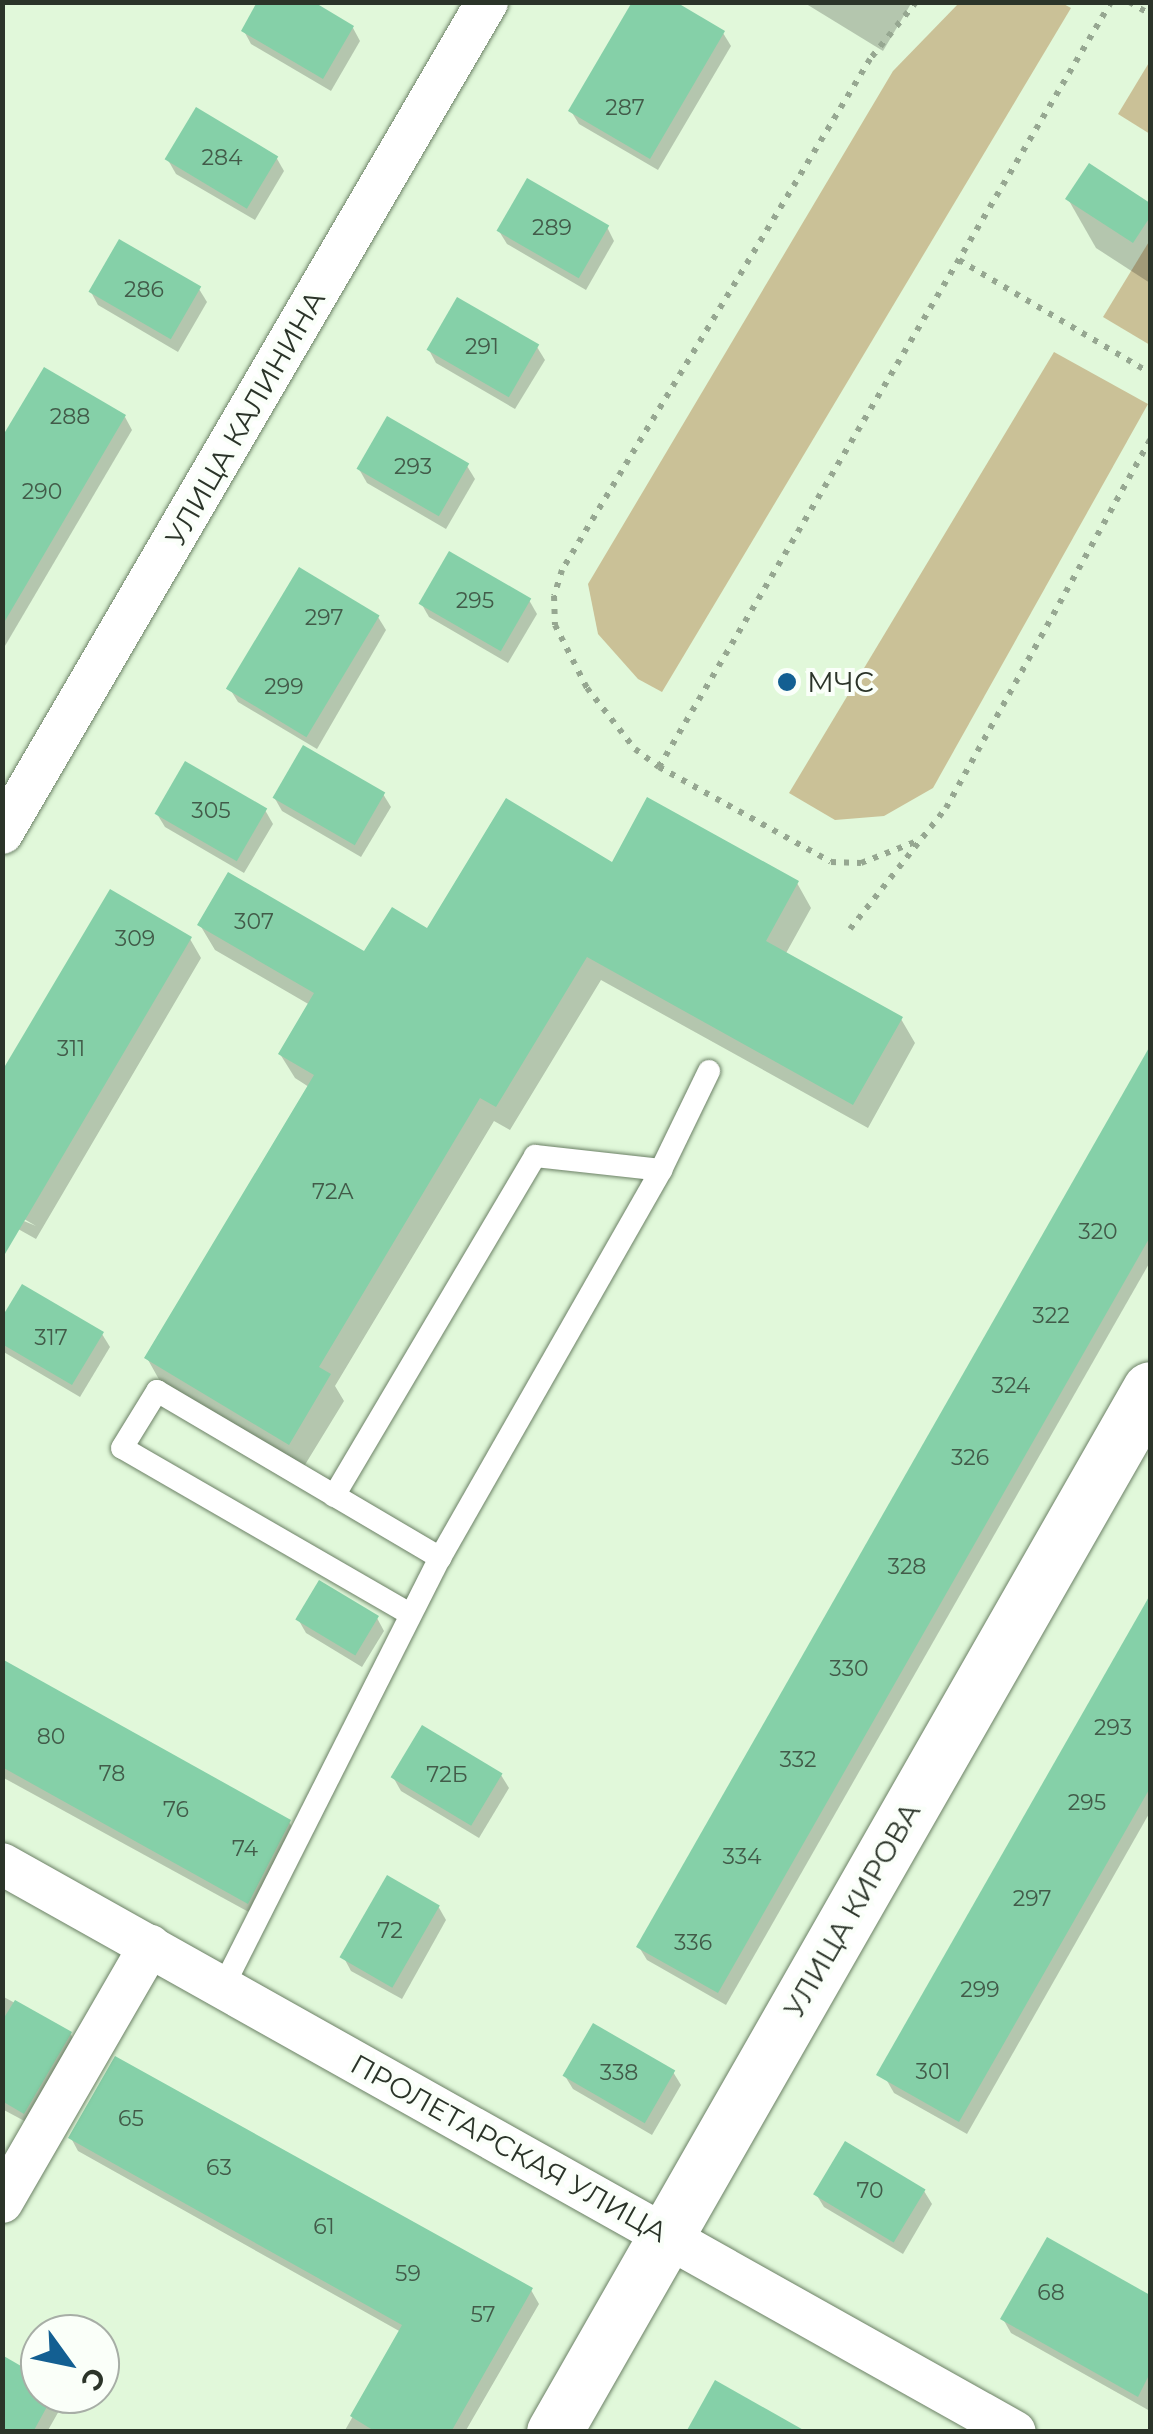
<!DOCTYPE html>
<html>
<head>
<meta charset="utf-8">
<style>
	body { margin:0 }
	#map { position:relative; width:1153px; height:2434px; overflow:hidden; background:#e1f8da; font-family:Montserrat,sans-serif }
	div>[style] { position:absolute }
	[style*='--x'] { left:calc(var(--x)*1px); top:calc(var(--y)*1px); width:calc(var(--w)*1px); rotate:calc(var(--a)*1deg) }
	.green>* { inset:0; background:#cac197 }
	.shadow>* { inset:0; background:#0003 }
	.building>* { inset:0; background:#85d0a8; transform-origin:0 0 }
	.path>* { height:6px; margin-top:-3px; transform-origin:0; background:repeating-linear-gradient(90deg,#96a791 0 5px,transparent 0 13px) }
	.roads { filter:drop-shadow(0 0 2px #6c8166) drop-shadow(0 0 2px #6c8166) }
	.service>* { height:22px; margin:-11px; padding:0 11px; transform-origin:11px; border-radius:11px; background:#fff }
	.minor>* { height:42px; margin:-21px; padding:0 21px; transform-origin:21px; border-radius:21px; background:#fff }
	.tertiary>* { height:55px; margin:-27.5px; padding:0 27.5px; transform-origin:27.5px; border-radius:27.5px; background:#fff }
	.dots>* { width:28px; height:28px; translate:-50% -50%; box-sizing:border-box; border:5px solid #fafff9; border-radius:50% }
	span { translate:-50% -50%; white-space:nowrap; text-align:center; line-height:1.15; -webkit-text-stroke:8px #fafff9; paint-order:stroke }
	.number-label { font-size:22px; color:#425b49 }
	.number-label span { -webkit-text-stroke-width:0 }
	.street-label { font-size:28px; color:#2b3429 }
	.poi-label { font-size:28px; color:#2b3429 }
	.left { translate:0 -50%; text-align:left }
	.frame { position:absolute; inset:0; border:5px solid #2b3429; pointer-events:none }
	.north { position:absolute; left:20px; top:2314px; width:100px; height:100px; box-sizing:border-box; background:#fafff9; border:2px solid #a7aea6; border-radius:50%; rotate:123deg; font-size:28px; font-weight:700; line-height:40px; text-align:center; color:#2b3429 }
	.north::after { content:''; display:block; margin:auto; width:35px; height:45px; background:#135f92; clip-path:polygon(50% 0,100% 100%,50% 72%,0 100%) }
</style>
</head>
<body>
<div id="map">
	<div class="green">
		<i style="clip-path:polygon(1060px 2px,1071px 8px,662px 692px,638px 679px,598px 634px,588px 584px,893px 71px,959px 3px)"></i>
		<i style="clip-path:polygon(1150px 61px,1150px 134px,1118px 114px)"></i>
		<i style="clip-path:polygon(1150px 240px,1150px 345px,1103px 317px)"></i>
		<i style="clip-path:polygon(1054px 352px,1148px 404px,933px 788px,884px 816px,835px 820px,789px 793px)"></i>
	</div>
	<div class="shadow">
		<i style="clip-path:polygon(803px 2px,912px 2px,883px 51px)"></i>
		<i style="clip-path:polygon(353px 28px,360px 41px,331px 91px,251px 44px,244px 31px)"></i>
		<i style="clip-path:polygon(723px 33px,731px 46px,658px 170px,579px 124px,571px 111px)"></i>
		<i style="clip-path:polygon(276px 157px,284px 171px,255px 220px,176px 174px,168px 160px)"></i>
		<i style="clip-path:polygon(1090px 166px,1150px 206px,1150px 283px,1096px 248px,1068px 199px)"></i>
		<i style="clip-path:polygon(607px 227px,614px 241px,586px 290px,507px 244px,499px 231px)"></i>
		<i style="clip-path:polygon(199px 289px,207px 302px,178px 352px,98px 305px,91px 292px)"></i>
		<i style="clip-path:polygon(537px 347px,545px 360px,515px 409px,436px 363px,429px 350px)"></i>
		<i style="clip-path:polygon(125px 417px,132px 430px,2px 651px,2px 442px)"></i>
		<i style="clip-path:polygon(467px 466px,475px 479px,446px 529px,367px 483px,359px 469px)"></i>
		<i style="clip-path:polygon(529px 600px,537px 614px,508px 663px,429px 617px,421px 603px)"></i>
		<i style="clip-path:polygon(378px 617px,386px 630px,317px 749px,238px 702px,230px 689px)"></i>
		<i style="clip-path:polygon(383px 794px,391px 807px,361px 857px,282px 811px,274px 797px)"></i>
		<i style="clip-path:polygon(265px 810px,273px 824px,244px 873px,165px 827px,157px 814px)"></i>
		<i style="clip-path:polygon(613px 865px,797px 883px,811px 908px,785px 955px,901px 1019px,915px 1043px,868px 1128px,601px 980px,510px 1130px,494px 1121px,335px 1386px,344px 1401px,303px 1468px,161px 1383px,147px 1358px,309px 1087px,295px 1078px,280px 1054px,310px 1005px,215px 950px,200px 925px,365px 955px)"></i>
		<i style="clip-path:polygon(190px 939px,201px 958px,36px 1239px,2px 1220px,2px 1212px,36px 1226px,2px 1206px)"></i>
		<i style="clip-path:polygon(1150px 1052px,1150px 1262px,726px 2005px,647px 1960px,639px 1947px)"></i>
		<i style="clip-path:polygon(2px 1322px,102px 1334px,110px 1347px,80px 1397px,2px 1351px)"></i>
		<i style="clip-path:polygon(1143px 1614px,1150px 1618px,1150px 1812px,967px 2134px,894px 2093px,886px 2079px)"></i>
		<i style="clip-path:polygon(377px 1618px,384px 1631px,362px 1667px,306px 1633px,298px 1619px)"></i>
		<i style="clip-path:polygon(2px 1662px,289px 1822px,297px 1835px,256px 1916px,2px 1777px)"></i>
		<i style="clip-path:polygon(501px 1775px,509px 1788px,479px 1838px,401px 1791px,393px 1777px)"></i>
		<i style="clip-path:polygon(438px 1906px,446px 1920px,402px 1999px,351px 1971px,344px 1958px)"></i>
		<i style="clip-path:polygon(2px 1996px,70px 2033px,78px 2047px,32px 2125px,2px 2109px)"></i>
		<i style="clip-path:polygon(673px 2072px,681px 2085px,652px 2135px,573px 2089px,565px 2076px)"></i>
		<i style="clip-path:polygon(71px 2138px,531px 2290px,539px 2304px,465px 2432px,344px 2432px,401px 2332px,78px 2151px)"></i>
		<i style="clip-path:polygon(924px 2191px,932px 2204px,903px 2254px,824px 2207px,816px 2194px)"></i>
		<i style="clip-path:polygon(1048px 2240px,1150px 2298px,1150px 2411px,1011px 2333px,1003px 2319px)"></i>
		<i style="clip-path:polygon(40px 2380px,40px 2394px,59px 2394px,64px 2402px,47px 2432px,2px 2432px)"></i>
	</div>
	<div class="building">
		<i style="clip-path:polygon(257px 2px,314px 2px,354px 26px,323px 79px,241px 31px)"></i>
		<i style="clip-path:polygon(632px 2px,676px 2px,725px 31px,650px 159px,568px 111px)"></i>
		<i style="left:196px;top:107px;width:96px;height:61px;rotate:31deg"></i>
		<i style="clip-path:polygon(1089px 163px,1150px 203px,1150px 217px,1133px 243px,1065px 199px)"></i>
		<i style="left:527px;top:178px;width:95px;height:61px;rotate:30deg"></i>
		<i style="left:119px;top:239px;width:95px;height:61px;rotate:30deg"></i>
		<i style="left:457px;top:297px;width:95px;height:61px;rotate:30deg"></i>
		<i style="clip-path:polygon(44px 367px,126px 415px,2px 626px,2px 437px)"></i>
		<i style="left:387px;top:416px;width:95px;height:61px;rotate:30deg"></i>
		<i style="left:449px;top:551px;width:95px;height:61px;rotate:30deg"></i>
		<i style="left:299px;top:567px;width:94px;height:142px;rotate:31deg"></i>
		<i style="left:303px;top:745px;width:95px;height:61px;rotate:30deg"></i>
		<i style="left:185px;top:761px;width:95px;height:61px;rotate:30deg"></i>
		<i style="clip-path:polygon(647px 797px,799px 881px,766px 941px,903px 1017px,853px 1105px,587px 957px,496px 1107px,480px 1098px,319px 1367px,331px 1374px,289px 1445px,144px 1358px,314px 1075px,278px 1054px,314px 993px,197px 925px,228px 872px,364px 951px,392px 907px,427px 928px,506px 798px,612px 862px)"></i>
		<i style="clip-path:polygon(110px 889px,192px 937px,2px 1259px,2px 1071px)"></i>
		<i style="clip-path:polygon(1150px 1046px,1150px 1237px,718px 1993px,636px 1947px)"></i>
		<i style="clip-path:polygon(22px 1284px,104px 1332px,72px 1385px,2px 1344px,2px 1317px)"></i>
		<i style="left:319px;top:1580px;width:70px;height:46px;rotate:31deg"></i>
		<i style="clip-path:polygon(1150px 1595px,1150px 1788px,959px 2122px,876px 2075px)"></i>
		<i style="clip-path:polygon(2px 1659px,291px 1820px,248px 1904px,2px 1767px)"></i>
		<i style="left:422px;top:1725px;width:94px;height:61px;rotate:31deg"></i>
		<i style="left:387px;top:1875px;width:61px;height:95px;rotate:30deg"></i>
		<i style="clip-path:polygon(15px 2000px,72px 2032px,24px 2114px,2px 2101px,2px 2021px)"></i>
		<i style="left:593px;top:2023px;width:95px;height:61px;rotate:30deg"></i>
		<i style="clip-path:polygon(115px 2056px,533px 2288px,451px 2432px,376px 2432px,350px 2416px,402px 2325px,68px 2138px)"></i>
		<i style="left:845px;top:2141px;width:94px;height:62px;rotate:31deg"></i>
		<i style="clip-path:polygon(1047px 2237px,1150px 2295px,1150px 2373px,1138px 2397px,1000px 2319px)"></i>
		<i style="clip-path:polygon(2px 2355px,40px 2377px,40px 2394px,54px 2394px,33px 2432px,2px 2432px)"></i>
		<i style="clip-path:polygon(715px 2380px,807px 2432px,686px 2432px)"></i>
	</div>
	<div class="path">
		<i style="--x:916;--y:2;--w:73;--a:128.9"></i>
		<i style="--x:870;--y:59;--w:597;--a:121.08"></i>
		<i style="--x:562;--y:570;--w:27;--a:107"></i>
		<i style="--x:554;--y:596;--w:29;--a:88"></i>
		<i style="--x:555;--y:625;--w:71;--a:63.1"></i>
		<i style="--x:587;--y:688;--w:78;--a:51.8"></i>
		<i style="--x:635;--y:749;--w:30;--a:37"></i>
		<i style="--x:659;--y:767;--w:196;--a:28.9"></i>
		<i style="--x:831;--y:862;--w:30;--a:2"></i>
		<i style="--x:861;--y:863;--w:63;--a:-21.3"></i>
		<i style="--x:1129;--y:2;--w:24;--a:30"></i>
		<i style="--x:959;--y:260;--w:222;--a:30.6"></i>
		<i style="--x:659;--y:767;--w:889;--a:-59.42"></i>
		<i style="--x:850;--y:929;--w:154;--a:-51.6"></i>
		<i style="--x:946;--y:808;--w:421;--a:-61"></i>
	</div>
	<div class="roads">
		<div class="service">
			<i style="--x:334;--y:1496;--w:395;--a:-59.4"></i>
			<i style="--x:535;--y:1156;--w:127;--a:6.3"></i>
			<i style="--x:661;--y:1170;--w:110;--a:-64.1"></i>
			<i style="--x:410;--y:1614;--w:332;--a:-150"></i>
			<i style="--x:122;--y:1448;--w:67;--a:-58.4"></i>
			<i style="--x:157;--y:1391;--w:329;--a:30.5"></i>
			<i style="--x:223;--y:1987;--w:481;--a:-63.2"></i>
			<i style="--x:440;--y:1558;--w:447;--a:-60.3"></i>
		</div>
		<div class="minor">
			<i style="--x:2;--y:833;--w:962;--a:-59.73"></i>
			<i style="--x:2;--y:1864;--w:1161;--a:29.28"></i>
			<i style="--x:2;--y:2202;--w:296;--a:-60"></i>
		</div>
		<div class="tertiary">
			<i style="--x:554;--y:2432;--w:1201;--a:-60.26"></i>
		</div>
	</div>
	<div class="dots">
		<i style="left:787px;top:682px;background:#135f92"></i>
	</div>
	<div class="number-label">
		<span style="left:625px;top:108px">287</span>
		<span style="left:222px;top:158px">284</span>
		<span style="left:552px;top:228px">289</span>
		<span style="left:144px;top:290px">286</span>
		<span style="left:482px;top:347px">291</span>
		<span style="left:70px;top:417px">288</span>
		<span style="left:413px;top:467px">293</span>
		<span style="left:42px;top:492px">290</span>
		<span style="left:475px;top:601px">295</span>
		<span style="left:324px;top:618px">297</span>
		<span style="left:284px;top:687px">299</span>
		<span style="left:211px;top:811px">305</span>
		<span style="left:254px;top:922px">307</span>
		<span style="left:135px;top:939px">309</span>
		<span style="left:71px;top:1049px">311</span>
		<span style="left:333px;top:1192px">72А</span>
		<span style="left:1098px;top:1232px">320</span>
		<span style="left:1051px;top:1316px">322</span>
		<span style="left:51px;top:1338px">317</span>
		<span style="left:1011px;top:1386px">324</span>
		<span style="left:970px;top:1458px">326</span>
		<span style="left:907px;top:1567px">328</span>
		<span style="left:849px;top:1669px">330</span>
		<span style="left:1113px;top:1728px">293</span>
		<span style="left:51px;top:1737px">80</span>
		<span style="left:798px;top:1760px">332</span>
		<span style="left:112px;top:1774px">78</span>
		<span style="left:447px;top:1775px">72Б</span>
		<span style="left:1087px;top:1803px">295</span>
		<span style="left:176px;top:1810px">76</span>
		<span style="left:245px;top:1849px">74</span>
		<span style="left:742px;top:1857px">334</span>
		<span style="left:1032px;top:1899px">297</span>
		<span style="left:390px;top:1931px">72</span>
		<span style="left:693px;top:1943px">336</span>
		<span style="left:980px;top:1990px">299</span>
		<span style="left:933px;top:2072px">301</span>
		<span style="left:619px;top:2073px">338</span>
		<span style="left:131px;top:2119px">65</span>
		<span style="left:219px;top:2168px">63</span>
		<span style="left:870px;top:2191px">70</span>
		<span style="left:324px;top:2227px">61</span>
		<span style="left:408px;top:2274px">59</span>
		<span style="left:1051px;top:2293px">68</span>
		<span style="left:483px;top:2315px">57</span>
	</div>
	<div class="street-label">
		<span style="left:245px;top:418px;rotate:-60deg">УЛИЦА КАЛИНИНА</span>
		<span style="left:852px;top:1910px;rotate:-60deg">УЛИЦА КИРОВА</span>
		<span style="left:509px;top:2148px;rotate:29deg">ПРОЛЕТАРСКАЯ УЛИЦА</span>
	</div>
	<div class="poi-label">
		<span class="left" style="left:807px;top:682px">МЧС</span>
	</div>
	<div class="frame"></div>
	<div class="north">С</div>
</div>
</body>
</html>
